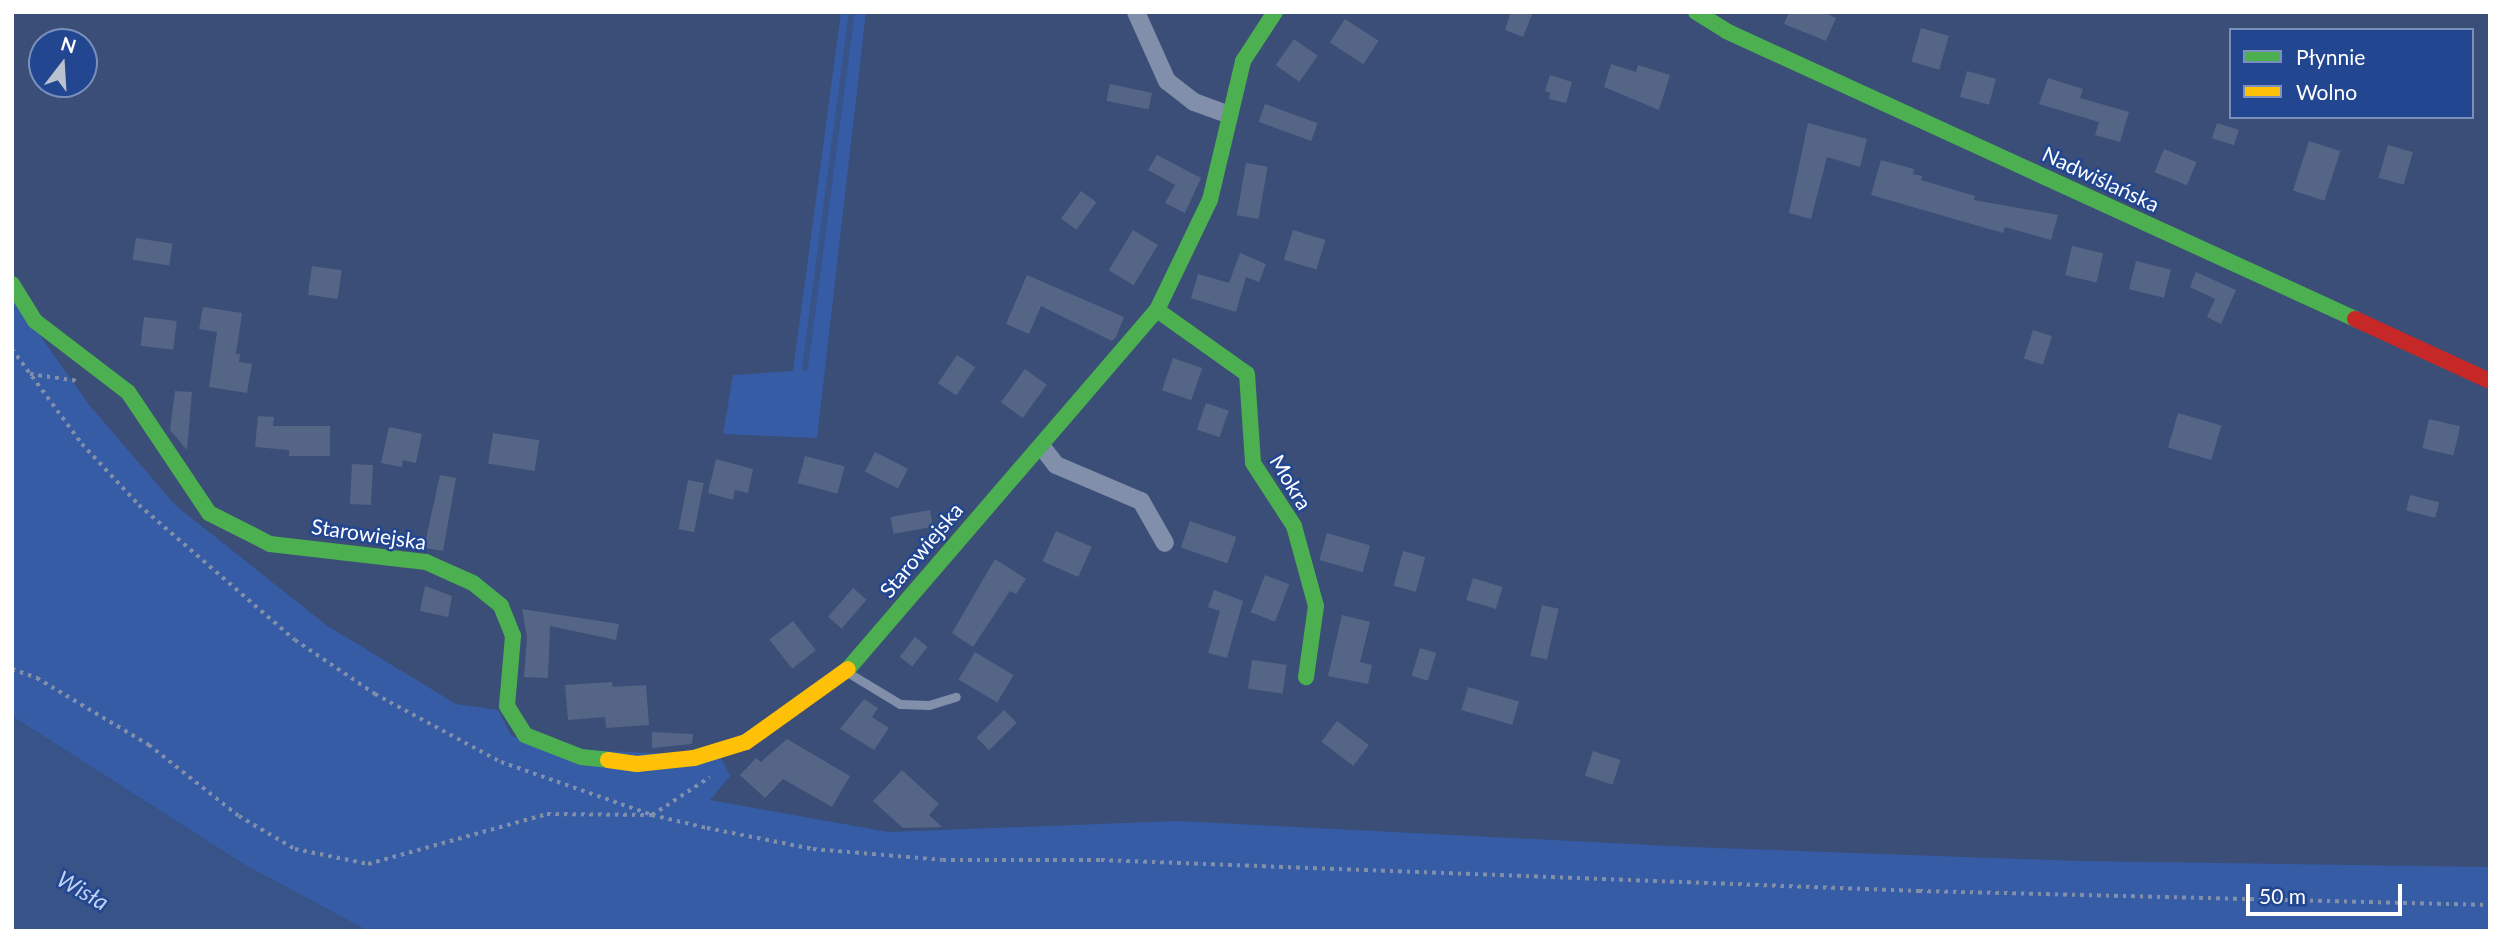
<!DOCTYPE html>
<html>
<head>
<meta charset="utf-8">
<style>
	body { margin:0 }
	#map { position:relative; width:2502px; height:943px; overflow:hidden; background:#3b4e77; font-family:Lato,sans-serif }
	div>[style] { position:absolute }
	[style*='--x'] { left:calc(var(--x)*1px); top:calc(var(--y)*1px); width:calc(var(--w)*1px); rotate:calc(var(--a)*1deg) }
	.green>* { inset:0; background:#365ca6 }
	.water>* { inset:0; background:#385387 }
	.stream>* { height:6px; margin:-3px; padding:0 3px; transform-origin:3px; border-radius:3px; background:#385387 }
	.building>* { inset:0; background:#556585; transform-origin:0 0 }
	.path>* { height:3.5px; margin-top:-1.75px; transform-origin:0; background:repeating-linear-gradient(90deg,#828faa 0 3.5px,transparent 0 8.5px) }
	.lane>* { height:9px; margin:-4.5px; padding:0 4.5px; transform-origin:4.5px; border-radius:4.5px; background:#828faa }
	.street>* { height:18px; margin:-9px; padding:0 9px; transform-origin:9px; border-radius:9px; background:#828faa }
	.fast>* { height:16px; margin:-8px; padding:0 8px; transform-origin:8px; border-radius:8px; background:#4caf50 }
	.slow>* { height:16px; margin:-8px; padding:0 8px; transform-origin:8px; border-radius:8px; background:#ffc107 }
	.jam>* { height:16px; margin:-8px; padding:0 8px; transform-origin:8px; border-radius:8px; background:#c62828 }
	span { translate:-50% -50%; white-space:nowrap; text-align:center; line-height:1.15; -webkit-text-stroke:5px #224690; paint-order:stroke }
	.street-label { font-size:21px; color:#fff }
	.water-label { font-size:23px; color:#bed1f3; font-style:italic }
	.frame { position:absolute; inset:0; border:14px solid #fff; pointer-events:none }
	.legend { position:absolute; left:2229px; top:28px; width:245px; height:91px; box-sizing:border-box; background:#224690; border:2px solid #7a90bc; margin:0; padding:9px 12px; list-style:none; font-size:21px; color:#fff }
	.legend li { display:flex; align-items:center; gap:14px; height:35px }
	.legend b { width:35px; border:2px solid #7a90bc }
	.north { position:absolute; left:28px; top:28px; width:70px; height:70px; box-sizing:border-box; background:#224690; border:2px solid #7a90bc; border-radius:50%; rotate:17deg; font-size:19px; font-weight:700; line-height:28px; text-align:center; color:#fff }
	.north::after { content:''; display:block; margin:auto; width:24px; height:32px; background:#bac1cf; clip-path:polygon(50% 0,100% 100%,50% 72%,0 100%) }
	.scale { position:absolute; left:2246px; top:884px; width:156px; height:32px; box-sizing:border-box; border:4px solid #fff; border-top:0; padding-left:9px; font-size:21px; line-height:24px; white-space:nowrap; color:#fff; -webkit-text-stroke:5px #224690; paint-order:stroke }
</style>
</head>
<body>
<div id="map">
	<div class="green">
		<i style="clip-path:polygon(841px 12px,866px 12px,817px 438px,723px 434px,733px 375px,793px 371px)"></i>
		<i style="clip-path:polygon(12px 296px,90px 406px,175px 505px,326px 625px,456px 704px,498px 710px,511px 735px,537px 748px,720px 756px,730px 776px,710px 800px,888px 832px,1177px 821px,1689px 847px,2079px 861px,2490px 867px,2490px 931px,368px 931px,245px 865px,12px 716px)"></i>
	</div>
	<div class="water">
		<i style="clip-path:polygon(12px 716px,245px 865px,368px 931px,12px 931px)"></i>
	</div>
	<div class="stream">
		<i style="--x:805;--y:368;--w:359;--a:-82.5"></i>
	</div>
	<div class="building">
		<i style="clip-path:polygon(1511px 12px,1533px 12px,1523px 37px,1505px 30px)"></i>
		<i style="clip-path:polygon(1789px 12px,1823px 12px,1836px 18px,1826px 41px,1784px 24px)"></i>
		<i style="left:1345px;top:19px;width:40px;height:28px;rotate:33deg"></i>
		<i style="left:1921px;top:28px;width:29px;height:35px;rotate:16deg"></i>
		<i style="left:1294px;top:39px;width:29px;height:32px;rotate:35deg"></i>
		<i style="clip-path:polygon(1611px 64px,1636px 72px,1638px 65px,1670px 75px,1659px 110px,1604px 87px)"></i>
		<i style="left:1967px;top:71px;width:30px;height:27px;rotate:15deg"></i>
		<i style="clip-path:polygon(1550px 75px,1572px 82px,1566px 103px,1549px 99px,1550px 93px,1545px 91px)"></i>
		<i style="clip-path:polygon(2048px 78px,2083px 89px,2080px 98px,2129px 112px,2120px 142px,2095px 135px,2099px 122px,2039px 104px)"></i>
		<i style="left:1110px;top:84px;width:43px;height:17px;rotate:12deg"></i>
		<i style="left:1265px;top:104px;width:56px;height:19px;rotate:20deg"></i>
		<i style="clip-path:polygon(1808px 123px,1867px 139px,1860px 167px,1827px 157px,1811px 219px,1789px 213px)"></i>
		<i style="left:2217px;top:123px;width:23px;height:16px;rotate:18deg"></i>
		<i style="left:2309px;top:141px;width:33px;height:52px;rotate:18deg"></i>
		<i style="left:2388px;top:145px;width:26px;height:34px;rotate:16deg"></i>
		<i style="left:2164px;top:149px;width:35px;height:25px;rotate:22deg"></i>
		<i style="clip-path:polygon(1157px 155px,1201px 178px,1185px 213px,1165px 203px,1175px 185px,1148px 170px)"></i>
		<i style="clip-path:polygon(1881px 160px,1914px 169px,1913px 174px,1922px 176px,1921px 180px,1975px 196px,1974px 200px,2058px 215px,2051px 240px,2005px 227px,2003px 233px,1871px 195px)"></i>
		<i style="left:1246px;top:163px;width:22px;height:53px;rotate:10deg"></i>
		<i style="left:1081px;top:191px;width:19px;height:34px;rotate:36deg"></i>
		<i style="left:1133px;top:230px;width:29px;height:47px;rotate:31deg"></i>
		<i style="left:1293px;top:230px;width:34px;height:31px;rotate:17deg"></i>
		<i style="left:136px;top:238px;width:37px;height:22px;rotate:9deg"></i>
		<i style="left:2072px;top:246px;width:32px;height:30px;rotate:13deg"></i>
		<i style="clip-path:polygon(1240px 253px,1266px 264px,1259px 282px,1246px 277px,1236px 312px,1191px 298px,1198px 274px,1229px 283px)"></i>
		<i style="left:2136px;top:261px;width:36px;height:29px;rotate:14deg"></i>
		<i style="left:312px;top:266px;width:30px;height:29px;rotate:8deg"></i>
		<i style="clip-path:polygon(2196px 272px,2236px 290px,2221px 324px,2207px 317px,2215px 299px,2190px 287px)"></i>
		<i style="clip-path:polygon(1027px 275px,1124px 317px,1116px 337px,1112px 341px,1041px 306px,1029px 334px,1006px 324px)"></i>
		<i style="clip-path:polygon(203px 307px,242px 313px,236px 354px,240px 354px,239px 362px,252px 364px,247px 393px,209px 387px,217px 332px,199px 329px)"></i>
		<i style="left:144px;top:317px;width:33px;height:29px;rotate:7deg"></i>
		<i style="left:2033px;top:330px;width:20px;height:30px;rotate:18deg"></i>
		<i style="left:957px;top:355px;width:22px;height:34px;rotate:34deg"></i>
		<i style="left:1173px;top:358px;width:31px;height:34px;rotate:19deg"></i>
		<i style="left:1025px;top:369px;width:27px;height:41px;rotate:36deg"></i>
		<i style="clip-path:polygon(175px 391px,192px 392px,187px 450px,170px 430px)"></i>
		<i style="left:1206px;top:403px;width:24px;height:28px;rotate:19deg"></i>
		<i style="left:2178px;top:413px;width:45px;height:36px;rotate:16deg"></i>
		<i style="clip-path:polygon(258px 416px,274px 417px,273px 426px,330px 426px,330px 456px,289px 456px,289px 450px,255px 447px)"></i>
		<i style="left:2429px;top:419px;width:32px;height:30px;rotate:13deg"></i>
		<i style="clip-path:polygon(389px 427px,422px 434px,416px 463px,403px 460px,402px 467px,381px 463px)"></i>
		<i style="left:493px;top:433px;width:47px;height:31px;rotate:9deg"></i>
		<i style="left:875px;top:452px;width:37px;height:22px;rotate:27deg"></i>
		<i style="left:805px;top:456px;width:41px;height:28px;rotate:15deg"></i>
		<i style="clip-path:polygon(716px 459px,753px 469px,748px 493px,735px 490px,733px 500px,708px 493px)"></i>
		<i style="left:352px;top:464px;width:21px;height:40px;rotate:3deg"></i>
		<i style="clip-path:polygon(440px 475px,456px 478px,443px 551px,424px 548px)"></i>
		<i style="left:688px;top:480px;width:16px;height:50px;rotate:11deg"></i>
		<i style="left:2410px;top:495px;width:30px;height:16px;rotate:14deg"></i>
		<i style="left:930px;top:510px;width:17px;height:40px;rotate:80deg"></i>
		<i style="left:1190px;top:521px;width:49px;height:28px;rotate:19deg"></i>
		<i style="left:1056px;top:531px;width:39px;height:33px;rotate:24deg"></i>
		<i style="left:1327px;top:533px;width:45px;height:28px;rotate:16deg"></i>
		<i style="left:1403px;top:551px;width:23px;height:36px;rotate:15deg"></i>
		<i style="clip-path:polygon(995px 559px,1026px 579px,1016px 594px,1010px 591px,973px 647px,952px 633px)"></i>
		<i style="left:1265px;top:575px;width:26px;height:40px;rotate:21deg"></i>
		<i style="left:1473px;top:578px;width:31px;height:23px;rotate:17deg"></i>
		<i style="clip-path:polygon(425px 586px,452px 596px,448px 617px,420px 611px)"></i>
		<i style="left:853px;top:588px;width:18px;height:38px;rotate:41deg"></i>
		<i style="clip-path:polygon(1214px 590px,1243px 601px,1227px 658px,1208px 653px,1220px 611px,1208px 607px)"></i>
		<i style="left:1542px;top:605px;width:17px;height:52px;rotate:13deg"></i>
		<i style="clip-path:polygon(522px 609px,619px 624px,616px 640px,550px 626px,548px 678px,524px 677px,527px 637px)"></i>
		<i style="clip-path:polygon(1342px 615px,1370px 622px,1360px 662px,1372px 665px,1368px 684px,1328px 676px)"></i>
		<i style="left:793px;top:621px;width:37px;height:30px;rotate:52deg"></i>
		<i style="left:915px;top:637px;width:16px;height:25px;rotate:38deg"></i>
		<i style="left:1420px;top:648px;width:17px;height:29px;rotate:17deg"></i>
		<i style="left:975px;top:652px;width:45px;height:32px;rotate:31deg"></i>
		<i style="left:1252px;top:660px;width:35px;height:29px;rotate:8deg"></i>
		<i style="clip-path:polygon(612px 682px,613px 687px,646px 685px,649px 725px,606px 728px,605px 717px,568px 720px,565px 685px)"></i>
		<i style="left:1468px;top:687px;width:53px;height:24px;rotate:16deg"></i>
		<i style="clip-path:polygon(864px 699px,878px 708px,872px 717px,889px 728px,874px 750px,840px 729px)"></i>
		<i style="left:1004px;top:710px;width:18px;height:39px;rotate:45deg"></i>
		<i style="left:1337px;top:721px;width:40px;height:26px;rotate:37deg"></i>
		<i style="clip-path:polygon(652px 732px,693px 734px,692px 744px,652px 748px)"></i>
		<i style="clip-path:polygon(787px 739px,850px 776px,832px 807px,783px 779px,765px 798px,740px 775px,756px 758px,761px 762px)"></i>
		<i style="left:1593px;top:751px;width:29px;height:26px;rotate:18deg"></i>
		<i style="clip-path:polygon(902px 770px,939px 804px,929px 815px,942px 827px,903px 828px,873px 801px)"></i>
	</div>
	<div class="path">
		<i style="--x:12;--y:349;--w:118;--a:53.6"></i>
		<i style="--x:82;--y:444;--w:83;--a:46.9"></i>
		<i style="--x:139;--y:505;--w:206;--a:40.9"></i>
		<i style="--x:295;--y:640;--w:97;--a:34"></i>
		<i style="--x:375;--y:694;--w:143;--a:28.4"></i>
		<i style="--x:501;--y:762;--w:160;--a:19.3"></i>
		<i style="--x:652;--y:815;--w:57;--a:13.3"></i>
		<i style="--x:707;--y:828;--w:108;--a:11.2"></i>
		<i style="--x:813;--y:849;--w:130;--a:4.8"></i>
		<i style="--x:943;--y:860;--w:158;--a:0"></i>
		<i style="--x:1101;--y:860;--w:819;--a:2.17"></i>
		<i style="--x:1919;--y:891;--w:571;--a:1.4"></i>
		<i style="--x:30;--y:374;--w:49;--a:8.3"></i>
		<i style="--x:12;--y:669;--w:27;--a:20"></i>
		<i style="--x:37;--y:678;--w:131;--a:30.9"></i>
		<i style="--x:149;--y:745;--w:115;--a:38.3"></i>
		<i style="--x:239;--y:816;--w:65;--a:30.5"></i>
		<i style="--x:295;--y:849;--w:75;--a:11.6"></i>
		<i style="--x:368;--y:864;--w:186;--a:-15.6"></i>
		<i style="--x:547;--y:814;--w:105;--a:0.5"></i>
		<i style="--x:652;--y:815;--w:69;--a:-33.2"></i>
	</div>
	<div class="lane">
		<i style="--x:847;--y:672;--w:62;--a:31.1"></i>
		<i style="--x:900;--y:704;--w:29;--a:2"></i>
		<i style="--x:929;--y:705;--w:28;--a:-17"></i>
	</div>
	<div class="street">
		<i style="--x:1136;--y:12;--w:76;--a:65.8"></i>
		<i style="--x:1167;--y:81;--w:34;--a:38"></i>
		<i style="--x:1194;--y:102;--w:37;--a:20"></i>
		<i style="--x:1042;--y:447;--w:23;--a:52"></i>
		<i style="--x:1056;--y:465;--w:92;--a:23"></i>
		<i style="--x:1141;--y:501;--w:48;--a:60.3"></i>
	</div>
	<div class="fast">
		<i style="--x:1696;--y:12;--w:36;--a:32"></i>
		<i style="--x:1726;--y:31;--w:692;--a:24.6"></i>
		<i style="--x:12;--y:284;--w:44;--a:58.1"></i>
		<i style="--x:35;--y:321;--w:117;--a:37.4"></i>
		<i style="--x:128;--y:392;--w:146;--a:56.2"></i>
		<i style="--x:209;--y:513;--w:68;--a:26.9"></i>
		<i style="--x:270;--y:544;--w:157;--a:6.6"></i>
		<i style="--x:426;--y:562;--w:51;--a:24.1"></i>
		<i style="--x:473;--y:583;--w:36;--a:39"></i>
		<i style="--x:501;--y:606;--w:32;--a:68"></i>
		<i style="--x:513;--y:636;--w:70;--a:94.9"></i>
		<i style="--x:507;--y:706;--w:34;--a:58"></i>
		<i style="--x:525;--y:735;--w:60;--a:21.4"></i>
		<i style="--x:581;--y:757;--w:27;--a:6"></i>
		<i style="--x:1157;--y:310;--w:110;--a:35.4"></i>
		<i style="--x:1247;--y:374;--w:89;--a:86.1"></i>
		<i style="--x:1253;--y:463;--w:75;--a:56.9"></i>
		<i style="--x:1294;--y:526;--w:83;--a:74.6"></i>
		<i style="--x:1316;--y:606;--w:72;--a:98"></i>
		<i style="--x:848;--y:669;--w:474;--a:-49.3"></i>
		<i style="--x:1157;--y:310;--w:122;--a:-64.3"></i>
		<i style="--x:1210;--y:200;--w:143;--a:-76.6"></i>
		<i style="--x:1243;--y:61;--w:59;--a:-56.9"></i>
	</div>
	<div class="slow">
		<i style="--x:608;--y:760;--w:29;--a:8"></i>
		<i style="--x:637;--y:764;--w:57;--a:-6"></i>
		<i style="--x:694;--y:758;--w:54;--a:-17.1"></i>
		<i style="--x:746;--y:742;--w:125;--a:-35.6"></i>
	</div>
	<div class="jam">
		<i style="--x:2355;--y:319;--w:149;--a:24.7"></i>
	</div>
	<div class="street-label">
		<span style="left:2101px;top:179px;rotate:25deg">Nadwiślańska</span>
		<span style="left:1291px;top:482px;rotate:59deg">Mokra</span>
		<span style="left:369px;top:534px;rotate:8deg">Starowiejska</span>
		<span style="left:921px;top:550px;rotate:-50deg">Starowiejska</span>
	</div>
	<div class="water-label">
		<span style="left:83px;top:890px;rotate:30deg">Wisła</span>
	</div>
	<div class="frame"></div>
	<ul class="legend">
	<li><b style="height:9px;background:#4caf50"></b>Płynnie</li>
	<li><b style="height:9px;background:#ffc107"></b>Wolno</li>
	</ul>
	<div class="north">N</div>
	<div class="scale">50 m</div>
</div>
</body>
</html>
